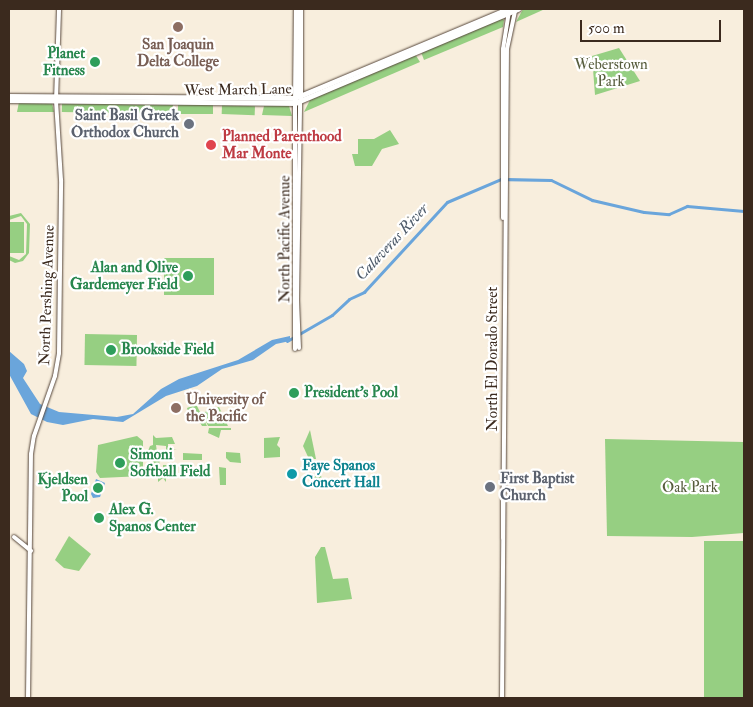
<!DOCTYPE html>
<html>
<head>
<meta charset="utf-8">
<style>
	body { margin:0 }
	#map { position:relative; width:753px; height:707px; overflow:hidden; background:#f8eedd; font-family:"IM FELL Double Pica",serif }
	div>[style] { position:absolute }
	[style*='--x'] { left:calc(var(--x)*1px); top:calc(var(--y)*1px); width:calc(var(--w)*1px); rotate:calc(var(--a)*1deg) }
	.green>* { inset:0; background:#96cf82; transform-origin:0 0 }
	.water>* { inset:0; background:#6aa5db }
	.river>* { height:3px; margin:-1.5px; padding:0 1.5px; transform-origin:1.5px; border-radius:1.5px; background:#6aa5db }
	.roads { filter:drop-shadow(0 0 1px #57473b) drop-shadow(0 0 1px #57473b) }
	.secondary>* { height:4px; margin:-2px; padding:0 2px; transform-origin:2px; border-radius:2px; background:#fff }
	.primary>* { height:4.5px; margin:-2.25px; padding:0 2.25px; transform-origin:2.25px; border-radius:2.25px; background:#fff }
	.dots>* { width:14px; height:14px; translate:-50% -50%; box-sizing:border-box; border:2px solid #fff; border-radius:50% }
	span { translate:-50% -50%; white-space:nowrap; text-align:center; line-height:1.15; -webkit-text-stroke:4.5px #fff; paint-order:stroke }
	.education-label { font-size:15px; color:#785e54; font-weight:700 }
	.left { translate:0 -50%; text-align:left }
	.leisure-label { font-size:15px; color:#27864d; font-weight:700 }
	.right { translate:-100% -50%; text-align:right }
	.park-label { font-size:15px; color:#565c3c }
	.street-label { font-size:15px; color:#3b2a1e }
	.worship-label { font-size:15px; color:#5b616d; font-weight:700 }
	.health-label { font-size:15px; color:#be3a42; font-weight:700 }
	.culture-label { font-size:15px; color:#0d838f; font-weight:700 }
	.water-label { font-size:16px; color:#4e5b6a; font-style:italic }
	.frame { position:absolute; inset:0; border:10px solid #3b2a1e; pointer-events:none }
	.scale { position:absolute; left:580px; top:20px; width:141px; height:22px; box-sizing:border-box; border:2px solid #3b2a1e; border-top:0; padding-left:6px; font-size:15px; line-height:18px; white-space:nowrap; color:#3b2a1e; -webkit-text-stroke:4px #fff; paint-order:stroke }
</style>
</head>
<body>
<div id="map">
	<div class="green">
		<i style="clip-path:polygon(523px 9px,545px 9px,516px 22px)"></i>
		<i style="clip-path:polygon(501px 18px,504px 20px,503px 27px,424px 60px,421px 52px)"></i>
		<i style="clip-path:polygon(619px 48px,640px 81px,595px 95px,592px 56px)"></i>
		<i style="clip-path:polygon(415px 54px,420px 62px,304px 112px,310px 100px)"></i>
		<i style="clip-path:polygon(19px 102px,52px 103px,54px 112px,17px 112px)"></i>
		<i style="left:62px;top:103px;width:111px;height:9px;rotate:1deg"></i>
		<i style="left:178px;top:105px;width:35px;height:9px"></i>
		<i style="left:222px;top:105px;width:33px;height:9px;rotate:2deg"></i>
		<i style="clip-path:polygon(264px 106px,289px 106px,292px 116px,262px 115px)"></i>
		<i style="clip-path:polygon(390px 130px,399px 144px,382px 149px,372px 166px,355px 166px,352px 154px,358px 154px,358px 139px,374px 139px)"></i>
		<i style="clip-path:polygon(21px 213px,30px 224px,29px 253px,23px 261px,15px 263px,9px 260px,9px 256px,19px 260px,26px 254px,27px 224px,21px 216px,9px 220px,9px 216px)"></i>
		<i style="left:10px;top:222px;width:14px;height:31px"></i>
		<i style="left:164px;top:258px;width:50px;height:37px"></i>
		<i style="left:85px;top:334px;width:52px;height:31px;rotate:1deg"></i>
		<i style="clip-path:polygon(195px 405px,197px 406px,207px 426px,202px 426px,193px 411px,188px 411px,187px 408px)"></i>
		<i style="clip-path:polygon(219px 407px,228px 426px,208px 426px,202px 413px)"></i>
		<i style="clip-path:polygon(209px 428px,231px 428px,231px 430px,221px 430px,219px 438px,208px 433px)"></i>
		<i style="clip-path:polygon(310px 430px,316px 459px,309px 459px,303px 446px)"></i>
		<i style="clip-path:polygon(153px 435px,156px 438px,172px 437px,175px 444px,168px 444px,168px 449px,177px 450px,169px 450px,168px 453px,175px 460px,166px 460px,166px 446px,156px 445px,157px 452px,148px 451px,150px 446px,153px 445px)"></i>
		<i style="clip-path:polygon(137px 436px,143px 441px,143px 476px,100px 478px,96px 472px,98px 445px)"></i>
		<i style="clip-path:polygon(280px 437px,277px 445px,280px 448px,280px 457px,264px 458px,264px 438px)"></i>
		<i style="clip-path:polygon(605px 439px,744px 442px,744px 533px,692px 537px,607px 536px)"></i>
		<i style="clip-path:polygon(226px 452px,240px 453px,241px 463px,230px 462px,226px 458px)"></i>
		<i style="clip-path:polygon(183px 453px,202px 454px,202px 460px,183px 460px)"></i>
		<i style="clip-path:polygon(148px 455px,159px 455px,160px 474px,163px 474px,163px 465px,175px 465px,172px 467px,172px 477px,177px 478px,166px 478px,166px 482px,163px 478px,158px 482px,158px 478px,148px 478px,153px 476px,153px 468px,150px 465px,153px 465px,153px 457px)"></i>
		<i style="clip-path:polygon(318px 463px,323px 484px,311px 486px,311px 479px,319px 474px,313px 465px)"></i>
		<i style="clip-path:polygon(219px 467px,226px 468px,226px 485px,220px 485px)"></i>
		<i style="clip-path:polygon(69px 536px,91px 554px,79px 571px,64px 568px,55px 560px)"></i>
		<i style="left:704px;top:541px;width:40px;height:157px"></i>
		<i style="clip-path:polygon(321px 547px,325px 547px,333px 579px,348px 578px,352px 599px,317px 603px,315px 557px)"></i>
	</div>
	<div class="water">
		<i style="clip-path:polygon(290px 336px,290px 341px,276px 344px,253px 360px,222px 369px,197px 386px,166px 396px,123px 422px,93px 419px,63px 425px,47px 422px,31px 414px,9px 374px,9px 351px,24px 364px,27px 371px,23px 378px,40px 404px,59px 412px,117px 417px,133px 414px,161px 389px,179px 379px,238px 360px,272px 340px)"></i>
		<i style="clip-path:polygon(96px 479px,105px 483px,100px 497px,93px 498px,91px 494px)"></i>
	</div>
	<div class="river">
		<i style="--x:287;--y:341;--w:52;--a:-30"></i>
		<i style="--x:332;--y:315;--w:23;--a:-43"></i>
		<i style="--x:349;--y:299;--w:17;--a:-25"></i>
		<i style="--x:364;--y:292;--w:122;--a:-47.3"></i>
		<i style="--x:447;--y:202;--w:59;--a:-23.1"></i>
		<i style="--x:501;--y:179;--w:50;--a:1.1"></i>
		<i style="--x:551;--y:180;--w:46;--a:26"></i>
		<i style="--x:592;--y:200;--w:53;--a:13"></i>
		<i style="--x:644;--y:212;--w:25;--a:5"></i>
		<i style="--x:669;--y:214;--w:20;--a:-24"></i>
		<i style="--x:687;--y:206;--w:57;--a:5"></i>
	</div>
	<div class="roads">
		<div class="secondary">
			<i style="--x:295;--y:103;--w:246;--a:90"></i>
			<i style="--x:503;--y:218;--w:169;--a:-90"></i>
			<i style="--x:503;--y:49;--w:38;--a:-81"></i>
			<i style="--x:299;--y:348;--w:48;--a:-92.4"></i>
			<i style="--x:297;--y:300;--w:199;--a:-89.1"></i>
			<i style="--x:14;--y:537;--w:22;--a:39"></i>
			<i style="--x:503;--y:538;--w:42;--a:-90"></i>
			<i style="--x:28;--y:698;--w:244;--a:-89.3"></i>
			<i style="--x:31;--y:454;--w:18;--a:-81"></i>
			<i style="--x:34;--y:436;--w:64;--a:-70.7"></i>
			<i style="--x:55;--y:376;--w:23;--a:-80"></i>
			<i style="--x:59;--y:353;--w:173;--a:-89.3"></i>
			<i style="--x:61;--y:180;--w:79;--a:-93.6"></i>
			<i style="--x:56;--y:101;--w:92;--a:-88.1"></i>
			<i style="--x:502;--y:698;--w:649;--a:-89.56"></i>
			<i style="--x:507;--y:49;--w:40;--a:-78"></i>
		</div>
		<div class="primary">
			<i style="--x:9;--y:96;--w:286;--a:0.4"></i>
			<i style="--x:295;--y:98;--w:231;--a:-22.7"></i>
			<i style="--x:300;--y:97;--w:88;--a:-90"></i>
			<i style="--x:9;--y:100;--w:286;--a:0.6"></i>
			<i style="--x:295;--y:103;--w:242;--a:-22.9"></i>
			<i style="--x:295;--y:100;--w:91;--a:-89.4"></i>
		</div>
	</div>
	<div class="dots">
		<i style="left:178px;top:27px;background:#8d6e63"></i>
		<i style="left:95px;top:62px;background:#2e9e5b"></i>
		<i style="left:189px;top:124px;background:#6b7280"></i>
		<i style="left:211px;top:145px;background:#e0444e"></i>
		<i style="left:188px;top:276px;background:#2e9e5b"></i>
		<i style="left:111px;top:350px;background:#2e9e5b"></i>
		<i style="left:294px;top:393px;background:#2e9e5b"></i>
		<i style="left:176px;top:408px;background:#8d6e63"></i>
		<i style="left:120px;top:463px;background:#2e9e5b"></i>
		<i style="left:292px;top:474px;background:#0f9aa8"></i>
		<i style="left:490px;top:487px;background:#6b7280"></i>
		<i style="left:98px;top:488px;background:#2e9e5b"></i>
		<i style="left:99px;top:518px;background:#2e9e5b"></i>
	</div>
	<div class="education-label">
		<span style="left:178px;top:53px">San Joaquin<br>Delta College</span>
		<span class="left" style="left:186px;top:408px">University of<br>the Pacific</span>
	</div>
	<div class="leisure-label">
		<span class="right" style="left:85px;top:62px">Planet<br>Fitness</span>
		<span class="right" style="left:178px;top:276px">Alan and Olive<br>Gardemeyer Field</span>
		<span class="left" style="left:121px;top:350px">Brookside Field</span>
		<span class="left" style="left:304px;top:393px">President's Pool</span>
		<span class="left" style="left:130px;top:463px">Simoni<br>Softball Field</span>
		<span class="right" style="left:88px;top:488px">Kjeldsen<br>Pool</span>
		<span class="left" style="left:109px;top:518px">Alex G.<br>Spanos Center</span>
	</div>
	<div class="park-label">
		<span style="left:611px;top:73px">Weberstown<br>Park</span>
		<span style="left:690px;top:488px">Oak Park</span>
	</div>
	<div class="street-label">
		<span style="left:238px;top:90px;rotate:-1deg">West March Lane</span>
		<span style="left:285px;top:239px;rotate:-90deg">North Pacific Avenue</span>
		<span style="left:47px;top:295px;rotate:-88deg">North Pershing Avenue</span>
		<span style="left:493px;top:359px;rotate:-90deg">North El Dorado Street</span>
	</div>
	<div class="worship-label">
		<span class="right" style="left:179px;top:124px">Saint Basil Greek<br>Orthodox Church</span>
		<span class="left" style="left:500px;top:487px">First Baptist<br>Church</span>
	</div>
	<div class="health-label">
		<span class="left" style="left:222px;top:145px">Planned Parenthood<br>Mar Monte</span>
	</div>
	<div class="culture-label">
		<span class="left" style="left:302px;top:474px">Faye Spanos<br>Concert Hall</span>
	</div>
	<div class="water-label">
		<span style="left:392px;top:242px;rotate:-47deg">Calaveras River</span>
	</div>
	<div class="frame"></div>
	<div class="scale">500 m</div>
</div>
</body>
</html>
